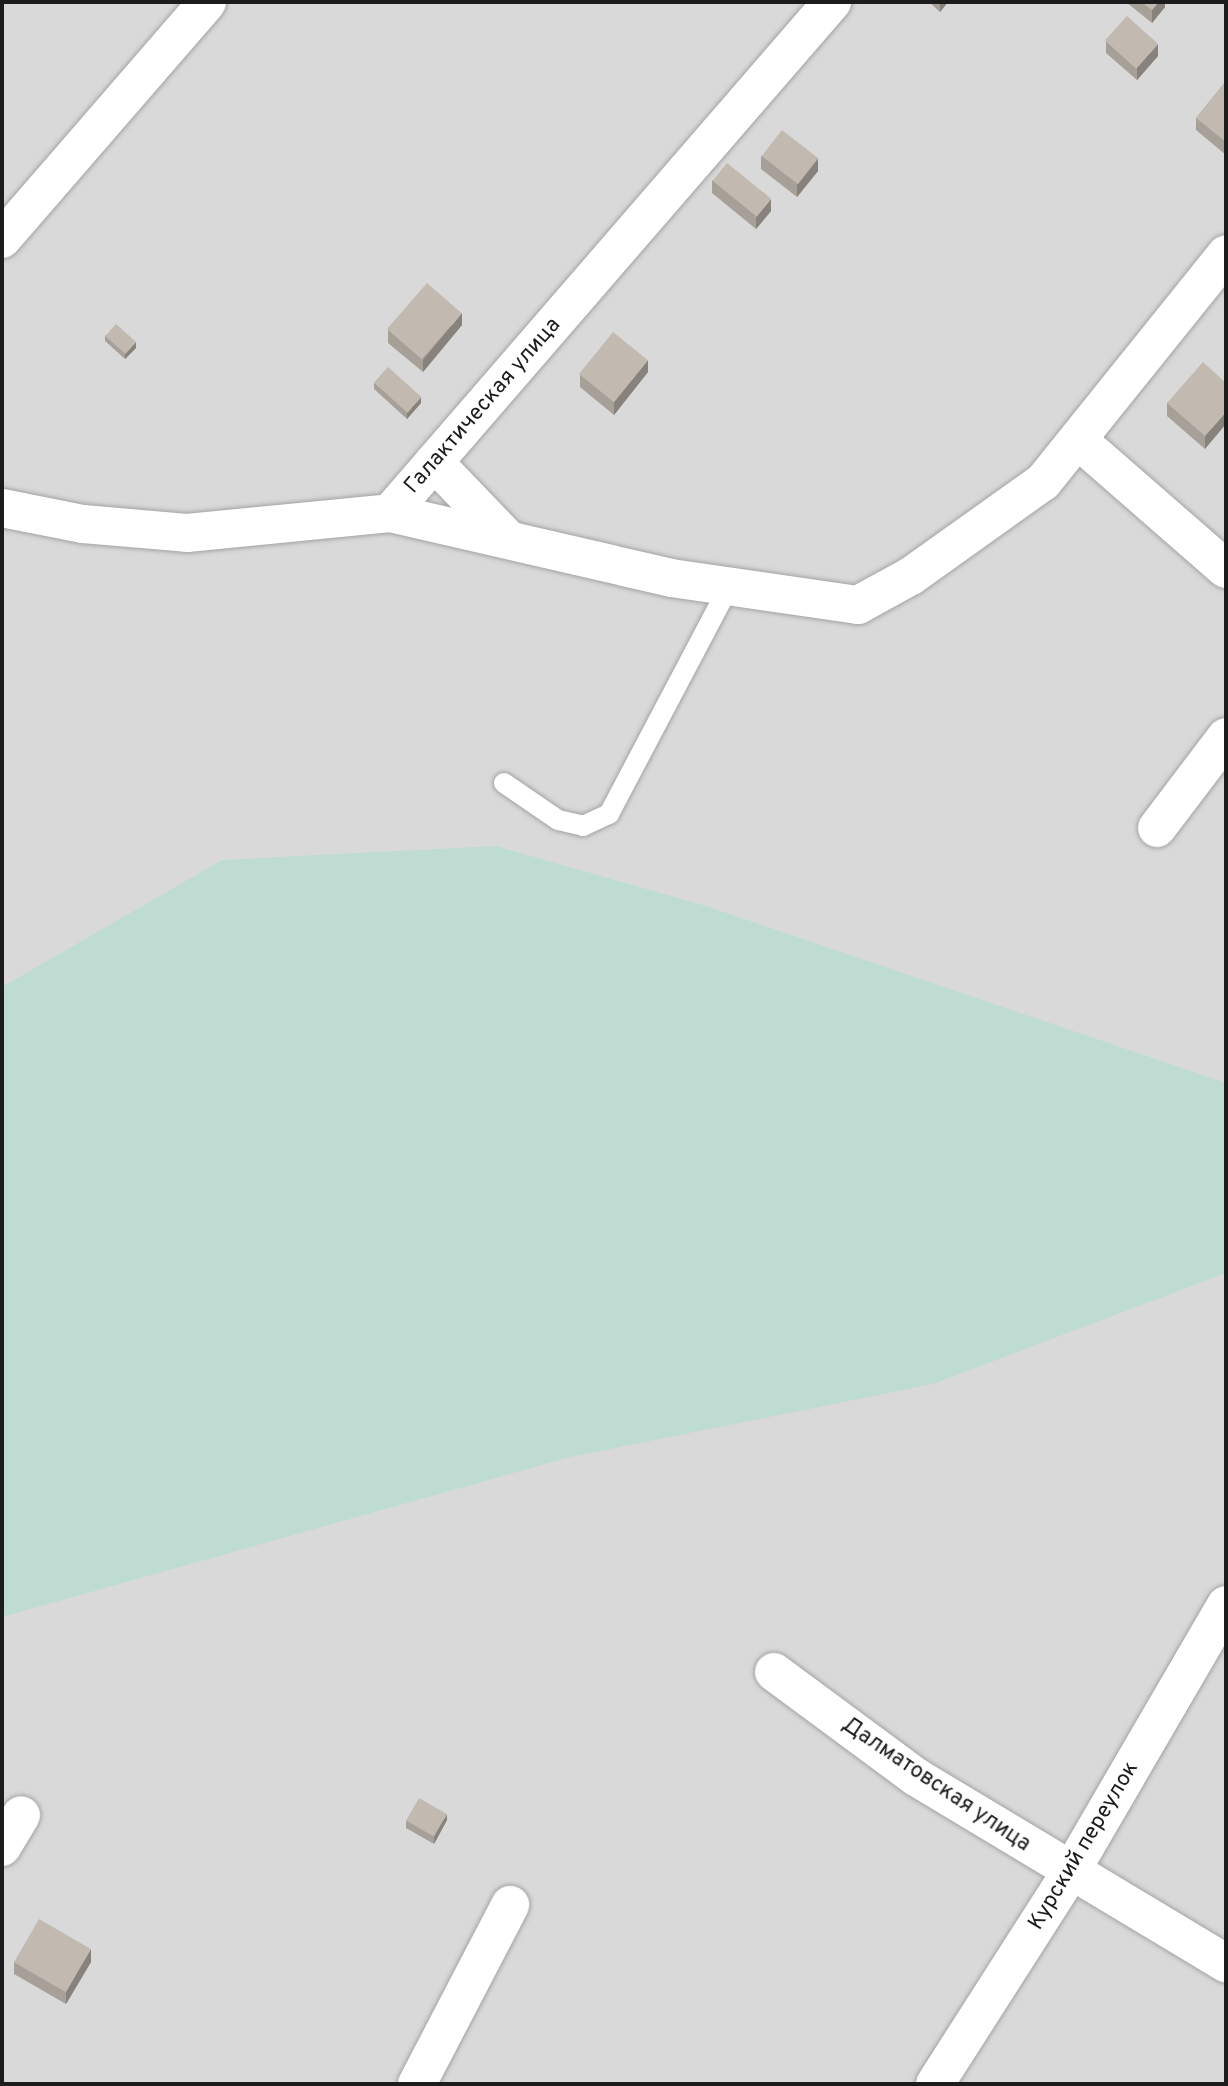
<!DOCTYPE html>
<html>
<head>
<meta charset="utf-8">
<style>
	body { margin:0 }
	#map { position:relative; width:1228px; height:2086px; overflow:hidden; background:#eeebe1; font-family:Overpass,sans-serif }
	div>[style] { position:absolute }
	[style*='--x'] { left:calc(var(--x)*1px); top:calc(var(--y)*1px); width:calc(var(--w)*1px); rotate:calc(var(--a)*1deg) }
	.residential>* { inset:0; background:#dad9d9; transform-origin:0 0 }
	.wetland>* { inset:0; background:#bedcd2 }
	.roads { filter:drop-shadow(0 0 2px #a3a3a3) drop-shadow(0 0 2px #a3a3a3) }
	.lane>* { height:20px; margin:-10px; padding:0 10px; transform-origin:10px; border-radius:10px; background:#fff }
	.street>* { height:38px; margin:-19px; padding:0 19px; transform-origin:19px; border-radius:19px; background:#fff }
	.wall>* { inset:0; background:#a7a098 }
	.shaded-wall>* { inset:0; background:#88827c }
	.building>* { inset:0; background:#c2bab1; transform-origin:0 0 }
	span { translate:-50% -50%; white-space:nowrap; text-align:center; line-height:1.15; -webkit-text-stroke:6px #fff; paint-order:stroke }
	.street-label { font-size:22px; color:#1c1c1c }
	.frame { position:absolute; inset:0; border:4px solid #1c1c1c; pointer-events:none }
</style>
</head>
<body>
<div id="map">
	<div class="residential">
		<i style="left:2px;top:2px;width:1224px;height:2082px"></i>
	</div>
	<div class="wetland">
		<i style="clip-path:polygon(496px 846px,706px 906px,1226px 1083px,1226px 1273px,933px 1384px,570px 1457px,2px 1617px,2px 987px,222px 860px)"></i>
	</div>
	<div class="roads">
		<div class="lane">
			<i style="--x:504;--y:783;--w:65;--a:34.4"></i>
			<i style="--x:558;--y:820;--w:26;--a:13"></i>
			<i style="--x:583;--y:826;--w:29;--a:-25"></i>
			<i style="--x:609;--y:814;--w:255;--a:-62.2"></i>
		</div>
		<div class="street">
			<i style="--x:2;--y:239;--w:313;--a:-49.1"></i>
			<i style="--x:1078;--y:440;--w:196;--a:41.1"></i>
			<i style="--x:434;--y:462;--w:105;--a:46.2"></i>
			<i style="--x:2;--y:508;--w:83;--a:11.2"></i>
			<i style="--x:83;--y:524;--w:104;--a:4.9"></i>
			<i style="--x:187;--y:533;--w:204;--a:-5.6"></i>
			<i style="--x:390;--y:513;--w:676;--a:-49.14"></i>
			<i style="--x:390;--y:513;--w:288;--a:13"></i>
			<i style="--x:671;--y:578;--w:189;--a:8.2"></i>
			<i style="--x:858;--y:605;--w:60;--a:-28.7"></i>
			<i style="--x:911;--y:576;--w:162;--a:-35.5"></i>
			<i style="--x:1043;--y:482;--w:292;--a:-51.2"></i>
			<i style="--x:1157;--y:828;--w:114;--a:-52.8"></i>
			<i style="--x:774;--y:1672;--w:177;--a:36.5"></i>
			<i style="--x:916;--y:1777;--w:362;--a:31"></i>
			<i style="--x:2;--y:1847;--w:37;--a:-59"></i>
			<i style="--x:417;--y:2084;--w:202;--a:-62.5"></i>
			<i style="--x:935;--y:2084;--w:250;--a:-57.4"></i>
			<i style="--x:1070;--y:1873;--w:310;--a:-59.8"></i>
		</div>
	</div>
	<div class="wall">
		<i style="clip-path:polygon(929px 2px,948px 2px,940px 12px)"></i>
		<i style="clip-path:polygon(1126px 2px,1165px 2px,1165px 7px,1152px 23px)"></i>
		<i style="clip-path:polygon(1106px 41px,1158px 56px,1137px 80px,1106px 53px)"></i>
		<i style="clip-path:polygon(1226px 81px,1226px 155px,1196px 130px,1196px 118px)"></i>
		<i style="clip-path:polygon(761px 156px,818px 171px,797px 197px,761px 169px)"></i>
		<i style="clip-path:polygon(712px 180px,771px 211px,756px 229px,712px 193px)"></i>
		<i style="clip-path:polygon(462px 325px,423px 372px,388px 343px,388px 330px)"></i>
		<i style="clip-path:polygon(105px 335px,136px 348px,125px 359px,105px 341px)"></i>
		<i style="clip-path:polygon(648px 372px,614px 415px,580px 387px,580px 375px)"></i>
		<i style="clip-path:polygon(374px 383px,421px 403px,407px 419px,374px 389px)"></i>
		<i style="clip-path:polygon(1226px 383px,1205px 449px,1167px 416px,1167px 403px)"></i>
		<i style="clip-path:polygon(447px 1820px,434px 1844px,406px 1828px,406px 1821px)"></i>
		<i style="clip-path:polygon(14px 1962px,91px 1962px,66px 2004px,14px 1974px)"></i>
	</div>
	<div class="shaded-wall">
		<i style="clip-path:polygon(940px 2px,948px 2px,940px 12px)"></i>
		<i style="clip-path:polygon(1159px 2px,1165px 2px,1165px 7px,1152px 23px,1152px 10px)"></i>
		<i style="clip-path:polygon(1158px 44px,1158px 56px,1137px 80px,1137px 68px)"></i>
		<i style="clip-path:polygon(818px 158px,818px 171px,797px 197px,797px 184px)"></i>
		<i style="clip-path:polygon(771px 199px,771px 211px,756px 229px,756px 217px)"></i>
		<i style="clip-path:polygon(462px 313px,462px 325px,423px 372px,423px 360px)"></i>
		<i style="clip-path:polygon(136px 342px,136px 348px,125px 359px,125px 353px)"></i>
		<i style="clip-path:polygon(648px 360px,648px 372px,614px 415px,614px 402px)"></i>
		<i style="clip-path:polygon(421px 397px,421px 403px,407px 419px,407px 413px)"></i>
		<i style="clip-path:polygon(1226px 412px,1226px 424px,1205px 449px,1205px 436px)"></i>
		<i style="clip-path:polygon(447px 1814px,447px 1820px,434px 1844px,434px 1837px)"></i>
		<i style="clip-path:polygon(91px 1949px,91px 1962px,66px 2004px,66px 1991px)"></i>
	</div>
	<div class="building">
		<i style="clip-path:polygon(1141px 2px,1159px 2px,1152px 10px)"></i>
		<i style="left:1127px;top:16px;width:42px;height:33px;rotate:42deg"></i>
		<i style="clip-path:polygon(1226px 81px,1226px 142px,1196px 118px)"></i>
		<i style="left:782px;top:130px;width:46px;height:33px;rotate:38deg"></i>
		<i style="left:727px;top:163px;width:57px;height:23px;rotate:39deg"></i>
		<i style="left:427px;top:283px;width:46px;height:61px;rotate:41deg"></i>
		<i style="left:116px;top:324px;width:27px;height:16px;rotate:42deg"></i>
		<i style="left:613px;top:332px;width:45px;height:54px;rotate:39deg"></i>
		<i style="clip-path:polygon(1203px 362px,1226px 383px,1226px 412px,1205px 436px,1167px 403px)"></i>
		<i style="left:388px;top:367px;width:45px;height:21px;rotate:42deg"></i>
		<i style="left:419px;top:1798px;width:32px;height:26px;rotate:30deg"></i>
		<i style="left:39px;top:1919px;width:60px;height:50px;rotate:30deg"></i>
	</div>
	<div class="street-label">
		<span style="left:483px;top:406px;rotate:-49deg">Галактическая улица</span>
		<span style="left:936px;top:1785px;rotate:34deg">Далматовская улица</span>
		<span style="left:1084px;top:1846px;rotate:-59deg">Курский переулок</span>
	</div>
	<div class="frame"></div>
</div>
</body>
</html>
